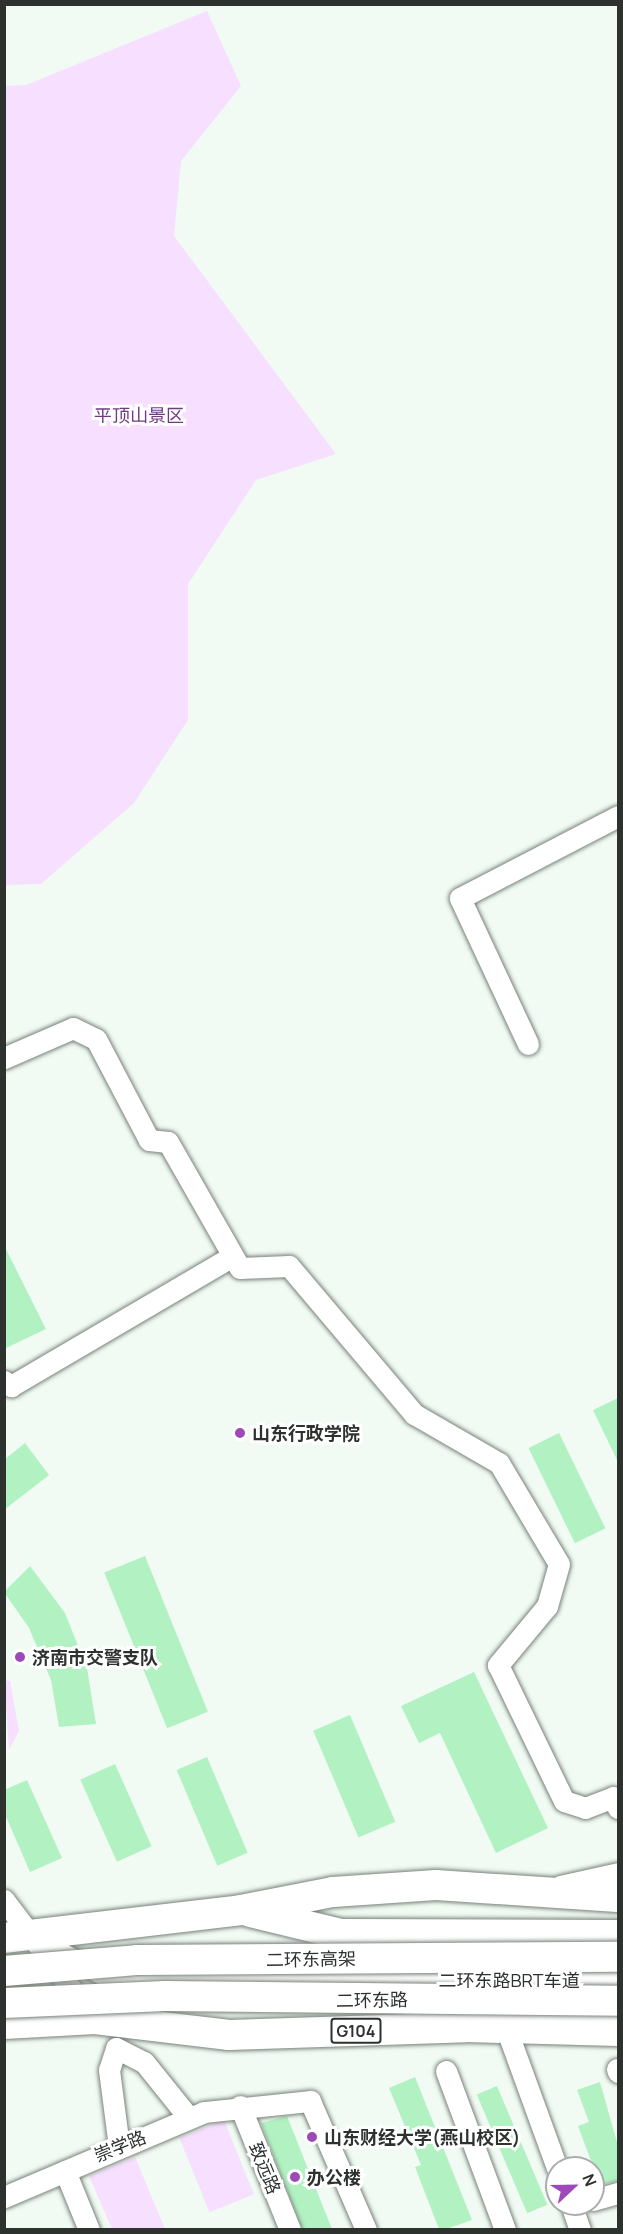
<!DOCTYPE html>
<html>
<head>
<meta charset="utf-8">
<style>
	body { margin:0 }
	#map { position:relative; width:623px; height:2234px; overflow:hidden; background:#f1fbf3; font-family:Manrope,"Noto Sans SC",sans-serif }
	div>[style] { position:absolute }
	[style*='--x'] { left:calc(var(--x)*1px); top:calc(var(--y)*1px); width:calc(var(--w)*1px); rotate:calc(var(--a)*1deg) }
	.green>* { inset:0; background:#f7dfff; transform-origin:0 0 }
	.building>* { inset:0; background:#b2f2c2; transform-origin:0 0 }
	.roads { filter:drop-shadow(0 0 2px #79827b) drop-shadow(0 0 2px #79827b) }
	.minor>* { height:21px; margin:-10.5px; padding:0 10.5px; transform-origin:10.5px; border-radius:10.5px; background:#fff }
	.highway>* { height:30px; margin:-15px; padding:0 15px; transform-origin:15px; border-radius:15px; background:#fff }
	.bridges { filter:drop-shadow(0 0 2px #79827b) drop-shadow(0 0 2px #79827b) }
	.highway-bridge>* { height:30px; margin:-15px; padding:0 15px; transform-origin:15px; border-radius:15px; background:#fff }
	.dots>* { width:16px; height:16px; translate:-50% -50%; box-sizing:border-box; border:3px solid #fff; border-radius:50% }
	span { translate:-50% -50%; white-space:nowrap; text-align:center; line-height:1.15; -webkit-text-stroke:6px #fff; paint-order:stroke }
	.shield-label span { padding:2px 4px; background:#fff; border:2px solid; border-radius:4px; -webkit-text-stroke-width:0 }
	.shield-label { font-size:16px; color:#2e322f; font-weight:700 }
	.park-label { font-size:18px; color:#6f3a80 }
	.poi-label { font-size:18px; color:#2e322f; font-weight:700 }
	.left { translate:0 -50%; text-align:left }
	.street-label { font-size:18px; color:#2e322f }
	.frame { position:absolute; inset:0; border:6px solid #2e322f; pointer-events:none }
	.north { position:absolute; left:545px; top:2156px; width:60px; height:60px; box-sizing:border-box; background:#fff; border:2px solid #abadac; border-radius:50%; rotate:68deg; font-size:16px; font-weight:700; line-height:24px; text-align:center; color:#2e322f }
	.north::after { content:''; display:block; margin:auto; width:21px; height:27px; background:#9d49b7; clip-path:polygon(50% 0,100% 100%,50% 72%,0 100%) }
</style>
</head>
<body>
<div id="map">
	<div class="green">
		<i style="clip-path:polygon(207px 11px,241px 86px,181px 161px,174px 236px,336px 454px,256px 480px,188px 584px,188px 720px,134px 803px,41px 884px,5px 885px,5px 86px,26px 85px)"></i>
		<i style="clip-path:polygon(4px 1680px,10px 1681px,19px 1731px,9px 1750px)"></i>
		<i style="left:224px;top:2120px;width:80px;height:48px;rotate:68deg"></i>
		<i style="clip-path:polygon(135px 2157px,165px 2229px,112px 2229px,89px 2176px)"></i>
	</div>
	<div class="building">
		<i style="clip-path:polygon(4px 1245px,46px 1329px,4px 1349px)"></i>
		<i style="clip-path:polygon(618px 1398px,618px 1462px,593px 1410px)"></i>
		<i style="left:559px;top:1433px;width:106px;height:34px;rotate:64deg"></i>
		<i style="clip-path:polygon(25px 1443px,49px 1475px,4px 1510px,4px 1460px)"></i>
		<i style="left:145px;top:1556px;width:168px;height:44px;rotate:68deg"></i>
		<i style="clip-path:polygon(30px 1566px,65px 1613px,87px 1668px,96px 1724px,59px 1727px,51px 1680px,29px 1628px,4px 1592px)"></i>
		<i style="clip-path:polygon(474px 1672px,548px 1828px,496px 1853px,440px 1733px,419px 1743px,401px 1706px)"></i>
		<i style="left:350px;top:1715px;width:116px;height:40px;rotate:67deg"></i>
		<i style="left:207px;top:1757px;width:104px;height:33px;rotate:67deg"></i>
		<i style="left:115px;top:1764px;width:90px;height:38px;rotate:66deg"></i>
		<i style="clip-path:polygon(27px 1780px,62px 1858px,30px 1872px,4px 1812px,4px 1790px)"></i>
		<i style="clip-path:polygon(415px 2077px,472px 2220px,446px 2229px,439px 2229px,415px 2167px,421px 2165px,389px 2088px)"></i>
		<i style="clip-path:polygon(600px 2082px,618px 2146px,618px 2181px,600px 2185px,578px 2126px,589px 2122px,577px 2090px)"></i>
		<i style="left:497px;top:2086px;width:129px;height:22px;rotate:67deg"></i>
		<i style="clip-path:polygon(287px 2116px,332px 2229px,302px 2229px,261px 2123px)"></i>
	</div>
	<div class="roads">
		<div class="minor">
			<i style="--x:528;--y:1044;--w:161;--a:-115"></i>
			<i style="--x:460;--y:898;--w:178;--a:-27.4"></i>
			<i style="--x:4;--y:1058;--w:75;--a:-23.5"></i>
			<i style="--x:73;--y:1028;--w:25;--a:26"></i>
			<i style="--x:96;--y:1039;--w:114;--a:62.3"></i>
			<i style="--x:149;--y:1140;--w:19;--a:6"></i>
			<i style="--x:168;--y:1142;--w:145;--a:60.3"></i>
			<i style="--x:240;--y:1268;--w:49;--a:-2.3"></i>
			<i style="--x:289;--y:1266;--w:194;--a:49.8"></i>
			<i style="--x:414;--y:1414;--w:98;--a:30"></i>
			<i style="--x:499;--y:1463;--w:117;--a:59.3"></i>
			<i style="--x:559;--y:1564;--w:44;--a:105.9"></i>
			<i style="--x:547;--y:1606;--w:77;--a:129.7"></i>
			<i style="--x:498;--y:1665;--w:151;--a:64.1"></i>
			<i style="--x:564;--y:1801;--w:22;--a:18"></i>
			<i style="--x:585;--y:1808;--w:30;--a:-21"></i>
			<i style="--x:613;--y:1797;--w:12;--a:66"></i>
			<i style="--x:4;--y:1381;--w:9;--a:36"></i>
			<i style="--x:11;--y:1386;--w:257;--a:-30.4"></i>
			<i style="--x:560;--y:1886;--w:59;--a:-12.6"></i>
			<i style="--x:4;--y:1900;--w:134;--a:52.9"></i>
			<i style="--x:28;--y:1936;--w:94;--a:27.1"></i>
			<i style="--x:112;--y:1979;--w:506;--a:0.23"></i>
			<i style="--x:506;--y:2028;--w:149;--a:70"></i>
			<i style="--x:617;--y:2069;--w:3;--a:72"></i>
			<i style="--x:446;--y:2071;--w:170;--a:69.6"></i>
			<i style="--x:240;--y:2106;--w:134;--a:68"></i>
			<i style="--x:119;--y:2147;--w:78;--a:-97.4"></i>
			<i style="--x:109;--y:2070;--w:23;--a:-72"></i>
			<i style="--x:116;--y:2048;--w:31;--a:27"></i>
			<i style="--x:144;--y:2062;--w:72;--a:51.2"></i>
			<i style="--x:65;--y:2171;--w:64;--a:67.9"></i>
			<i style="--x:4;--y:2197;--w:217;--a:-23"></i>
			<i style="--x:204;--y:2112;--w:107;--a:-5.9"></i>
			<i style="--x:310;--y:2101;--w:141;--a:66.5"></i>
			<i style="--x:593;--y:2200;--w:26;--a:-16"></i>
			<i style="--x:571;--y:2204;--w:28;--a:71"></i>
		</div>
		<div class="highway">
			<i style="--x:250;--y:1912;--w:94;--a:13.6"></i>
			<i style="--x:341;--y:1934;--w:277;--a:0.2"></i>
			<i style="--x:4;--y:1938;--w:239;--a:-6.7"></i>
			<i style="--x:241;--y:1910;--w:94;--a:-11.1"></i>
			<i style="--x:333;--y:1892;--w:103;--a:-3.9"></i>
			<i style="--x:436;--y:1885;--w:182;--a:3.8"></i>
			<i style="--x:4;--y:2024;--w:91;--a:-3.1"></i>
			<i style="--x:95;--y:2019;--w:135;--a:6.8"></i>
			<i style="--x:229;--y:2035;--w:237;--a:-1.9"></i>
			<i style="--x:466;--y:2027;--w:152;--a:1.5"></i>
		</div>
	</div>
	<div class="bridges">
		<div class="highway-bridge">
			<i style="--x:4;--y:1971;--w:133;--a:-4.7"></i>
			<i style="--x:137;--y:1960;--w:481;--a:-0.4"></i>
			<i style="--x:4;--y:2003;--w:161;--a:-2.5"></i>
			<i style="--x:165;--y:1996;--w:453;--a:0.6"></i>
		</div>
	</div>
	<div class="dots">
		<i style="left:240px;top:1433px;background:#9d49b7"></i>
		<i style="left:20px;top:1657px;background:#9d49b7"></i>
		<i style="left:312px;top:2137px;background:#9d49b7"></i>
		<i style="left:295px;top:2177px;background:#9d49b7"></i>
	</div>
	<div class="shield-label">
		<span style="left:356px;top:2031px">G104</span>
	</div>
	<div class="park-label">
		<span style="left:139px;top:415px">平顶山景区</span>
	</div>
	<div class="poi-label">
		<span class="left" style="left:252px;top:1433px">山东行政学院</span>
		<span class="left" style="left:32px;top:1657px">济南市交警支队</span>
		<span class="left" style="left:324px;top:2137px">山东财经大学(燕山校区)</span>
		<span class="left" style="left:307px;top:2177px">办公楼</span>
	</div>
	<div class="street-label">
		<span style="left:311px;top:1959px;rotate:-1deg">二环东高架</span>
		<span style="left:509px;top:1980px">二环东路BRT车道</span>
		<span style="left:372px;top:2000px;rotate:-1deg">二环东路</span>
		<span style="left:120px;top:2146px;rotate:-22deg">崇学路</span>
		<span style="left:265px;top:2168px;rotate:68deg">致远路</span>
	</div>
	<div class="frame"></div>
	<div class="north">N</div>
</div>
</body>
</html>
